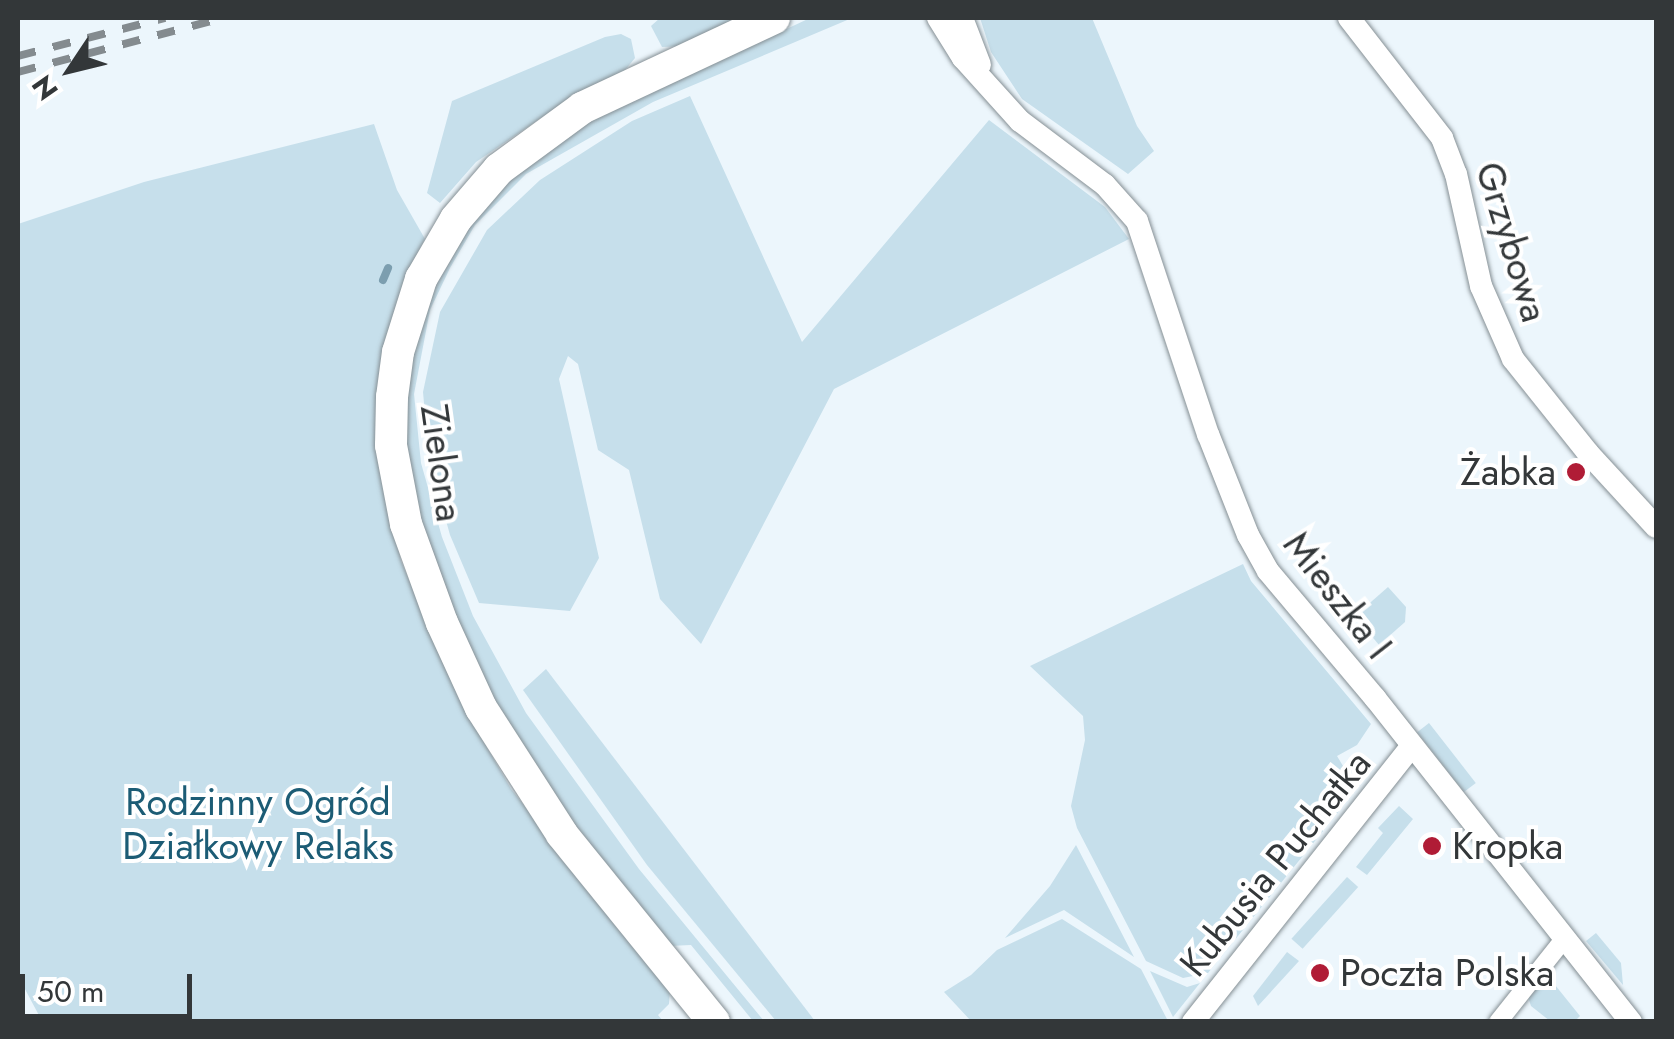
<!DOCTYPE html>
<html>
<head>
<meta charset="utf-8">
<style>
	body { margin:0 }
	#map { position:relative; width:1674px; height:1039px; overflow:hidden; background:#ecf6fc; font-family:Jost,sans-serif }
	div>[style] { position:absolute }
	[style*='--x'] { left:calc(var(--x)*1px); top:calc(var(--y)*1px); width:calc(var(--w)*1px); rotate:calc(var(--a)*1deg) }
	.green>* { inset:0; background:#c6dfeb; transform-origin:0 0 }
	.stream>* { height:8px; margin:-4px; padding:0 4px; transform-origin:4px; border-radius:4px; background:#7c9eaf }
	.roads { filter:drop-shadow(0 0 2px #858f94) drop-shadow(0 0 2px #858f94) }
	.pedestrian>* { height:18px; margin:-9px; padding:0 9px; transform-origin:9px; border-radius:9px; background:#fff }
	.minor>* { height:22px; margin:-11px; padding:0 11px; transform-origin:11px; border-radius:11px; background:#fff }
	.secondary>* { height:32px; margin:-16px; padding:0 16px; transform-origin:16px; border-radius:16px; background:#fff }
	.rail>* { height:8px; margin-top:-4px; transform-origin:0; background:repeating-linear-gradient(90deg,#848b8f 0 18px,transparent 0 36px) }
	.dots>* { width:28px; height:28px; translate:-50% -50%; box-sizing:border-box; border:5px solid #fff; border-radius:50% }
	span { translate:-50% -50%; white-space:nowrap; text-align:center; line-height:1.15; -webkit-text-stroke:8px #fff; paint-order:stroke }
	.street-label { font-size:38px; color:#333739 }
	.poi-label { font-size:38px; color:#333739 }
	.right { translate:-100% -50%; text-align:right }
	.left { translate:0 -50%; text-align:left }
	.park-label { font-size:38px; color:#1c5c75 }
	.frame { position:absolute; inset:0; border:20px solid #333739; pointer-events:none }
	.north { position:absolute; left:20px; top:20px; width:100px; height:100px; -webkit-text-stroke:8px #fff; paint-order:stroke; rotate:235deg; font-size:28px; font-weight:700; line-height:40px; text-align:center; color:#333739 }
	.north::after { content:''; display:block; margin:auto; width:35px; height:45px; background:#333739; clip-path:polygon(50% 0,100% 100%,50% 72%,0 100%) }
	.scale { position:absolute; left:20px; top:974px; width:172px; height:45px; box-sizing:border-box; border:5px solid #333739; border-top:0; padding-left:12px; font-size:30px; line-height:35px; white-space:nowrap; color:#333739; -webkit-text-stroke:8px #fff; paint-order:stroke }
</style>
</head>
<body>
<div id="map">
	<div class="green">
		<i style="clip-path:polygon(660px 18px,746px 18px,683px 46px,662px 47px,651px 26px)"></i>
		<i style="clip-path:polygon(810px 18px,852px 18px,653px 102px,526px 174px,475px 225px,450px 268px,430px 310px,414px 394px,421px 463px,442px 537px,473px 616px,526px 713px,639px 869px,764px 1021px,753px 1021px,691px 945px,669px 946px,543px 783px,475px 666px,403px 473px,401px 387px,441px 270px,471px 224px,513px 176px,590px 121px)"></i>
		<i style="clip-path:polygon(980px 18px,1092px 18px,1137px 126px,1154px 151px,1128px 174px,1022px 99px,991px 52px)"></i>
		<i style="clip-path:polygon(621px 34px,631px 39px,635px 58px,621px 75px,569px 99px,476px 162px,440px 203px,427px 193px,452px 101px,605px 37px)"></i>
		<i style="clip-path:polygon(690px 96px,802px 342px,989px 120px,1105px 207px,1129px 239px,834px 389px,701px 644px,660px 599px,629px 470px,598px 450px,578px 364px,568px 356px,559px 379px,599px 558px,570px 611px,479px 603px,450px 535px,429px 459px,423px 392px,440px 312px,487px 230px,540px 180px,632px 121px)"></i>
		<i style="clip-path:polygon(374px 124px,397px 190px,425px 239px,408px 272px,378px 458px,401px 561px,459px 699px,511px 789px,670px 989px,669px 1004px,658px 1015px,663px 1021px,42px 1021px,18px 976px,18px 224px,144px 182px)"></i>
		<i style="clip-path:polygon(1243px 564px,1251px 581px,1371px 724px,1357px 745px,1337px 756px,1357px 789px,1208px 973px,1183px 978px,1146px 961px,1077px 828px,1071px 806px,1085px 740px,1083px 716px,1030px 666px)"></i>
		<i style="clip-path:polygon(1388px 587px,1406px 607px,1405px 622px,1379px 645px,1355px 616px)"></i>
		<i style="clip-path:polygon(546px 669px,815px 1021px,776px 1021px,647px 865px,523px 690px)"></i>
		<i style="left:1429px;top:723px;width:76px;height:15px;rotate:52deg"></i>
		<i style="clip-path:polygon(1399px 806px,1413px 819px,1367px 875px,1356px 867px,1383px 833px,1378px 828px)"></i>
		<i style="clip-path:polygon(1076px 845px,1134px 957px,1064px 910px,1005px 938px,1050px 886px)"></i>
		<i style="left:1347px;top:877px;width:15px;height:83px;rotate:42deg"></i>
		<i style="clip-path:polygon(1062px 919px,1141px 969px,1168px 1021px,971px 1021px,944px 992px,971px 975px,997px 950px)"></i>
		<i style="clip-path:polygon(1596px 933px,1621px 963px,1623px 985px,1586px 941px)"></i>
		<i style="clip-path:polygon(1287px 952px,1299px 961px,1258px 1006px,1253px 996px)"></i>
		<i style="clip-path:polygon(1543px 970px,1580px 1016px,1575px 1021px,1550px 1021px,1531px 1006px,1526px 991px)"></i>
		<i style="clip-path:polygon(1150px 971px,1187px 987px,1200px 983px,1173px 1017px)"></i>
	</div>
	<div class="stream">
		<i style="--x:383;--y:280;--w:13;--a:-67"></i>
	</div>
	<div class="roads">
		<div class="pedestrian">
			<i style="--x:1498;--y:1022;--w:106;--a:-51.5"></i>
		</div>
		<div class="minor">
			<i style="--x:938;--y:18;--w:47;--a:58"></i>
			<i style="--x:963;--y:58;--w:85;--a:47.9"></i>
			<i style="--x:1020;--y:121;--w:106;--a:37"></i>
			<i style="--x:1105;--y:185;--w:48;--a:48.4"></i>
			<i style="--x:1137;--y:221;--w:225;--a:71.6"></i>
			<i style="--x:1208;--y:434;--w:109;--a:68.4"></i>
			<i style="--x:1248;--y:535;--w:41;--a:60.9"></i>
			<i style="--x:1268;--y:571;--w:166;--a:49.9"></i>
			<i style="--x:1375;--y:698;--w:413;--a:51.7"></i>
			<i style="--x:962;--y:18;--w:50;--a:69"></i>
			<i style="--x:1349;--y:18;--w:152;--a:52.2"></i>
			<i style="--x:1442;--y:138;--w:39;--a:69"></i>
			<i style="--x:1456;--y:174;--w:115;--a:77.4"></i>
			<i style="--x:1481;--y:286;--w:80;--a:66.3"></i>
			<i style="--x:1513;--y:359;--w:120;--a:51.4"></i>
			<i style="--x:1588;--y:453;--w:100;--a:47.4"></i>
			<i style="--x:1193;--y:1022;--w:351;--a:-51.6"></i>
		</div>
		<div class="secondary">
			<i style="--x:714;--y:1022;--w:242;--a:-129"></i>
			<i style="--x:562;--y:834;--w:150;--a:-122.7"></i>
			<i style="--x:481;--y:708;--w:94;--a:-114.6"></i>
			<i style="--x:442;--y:623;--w:105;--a:-110"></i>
			<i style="--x:406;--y:524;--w:80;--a:-100.8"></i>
			<i style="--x:391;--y:445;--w:48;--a:-88.8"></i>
			<i style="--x:392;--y:397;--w:45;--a:-82.4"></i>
			<i style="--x:398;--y:352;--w:77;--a:-72.5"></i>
			<i style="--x:421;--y:279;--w:69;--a:-59.7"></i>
			<i style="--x:456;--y:219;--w:66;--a:-49.3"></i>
			<i style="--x:499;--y:169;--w:103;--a:-36.3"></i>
			<i style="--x:582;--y:108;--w:212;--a:-25.1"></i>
		</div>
	</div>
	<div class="rail">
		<i style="--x:18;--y:56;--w:152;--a:-14.5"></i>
		<i style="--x:18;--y:72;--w:212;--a:-14.8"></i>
	</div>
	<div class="dots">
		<i style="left:1576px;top:472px;background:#b01c36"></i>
		<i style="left:1432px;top:846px;background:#b01c36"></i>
		<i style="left:1320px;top:973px;background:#b01c36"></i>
	</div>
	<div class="street-label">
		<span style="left:1512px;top:242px;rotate:73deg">Grzybowa</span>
		<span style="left:442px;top:463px;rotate:82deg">Zielona</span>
		<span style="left:1338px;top:595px;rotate:52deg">Mieszka I</span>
		<span style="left:1275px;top:863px;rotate:-51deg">Kubusia Puchatka</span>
	</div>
	<div class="poi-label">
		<span class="right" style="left:1556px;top:472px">Żabka</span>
		<span class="left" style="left:1452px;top:846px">Kropka</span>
		<span class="left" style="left:1340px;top:973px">Poczta Polska</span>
	</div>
	<div class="park-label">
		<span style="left:258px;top:824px">Rodzinny Ogród<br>Działkowy Relaks</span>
	</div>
	<div class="frame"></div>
	<div class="north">N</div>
	<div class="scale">50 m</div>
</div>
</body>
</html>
